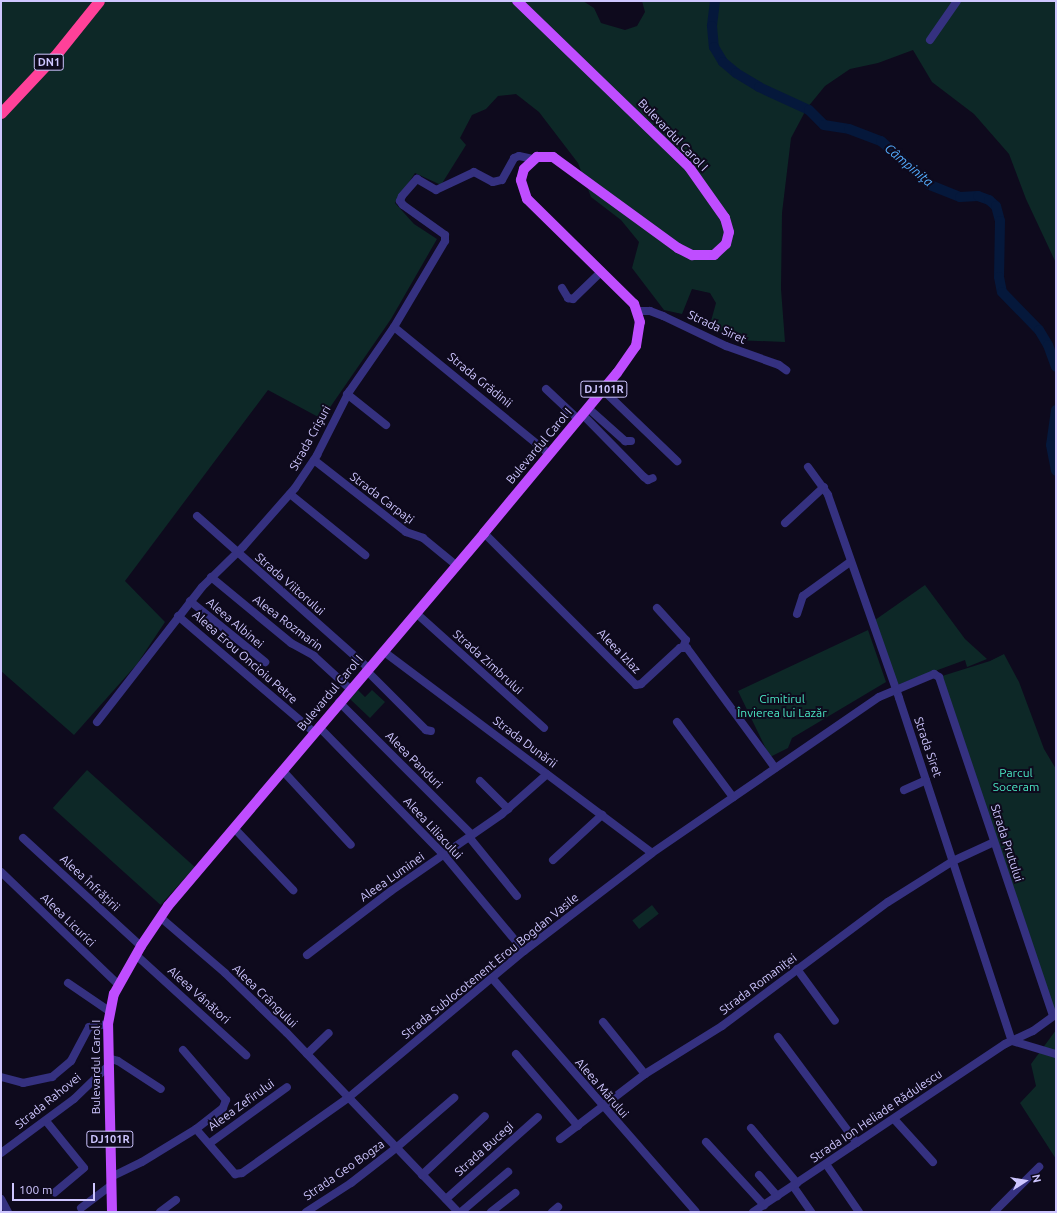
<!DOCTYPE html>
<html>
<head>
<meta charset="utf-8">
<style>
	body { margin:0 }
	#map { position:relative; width:1057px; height:1213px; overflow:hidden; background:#0e0a1d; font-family:Ubuntu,sans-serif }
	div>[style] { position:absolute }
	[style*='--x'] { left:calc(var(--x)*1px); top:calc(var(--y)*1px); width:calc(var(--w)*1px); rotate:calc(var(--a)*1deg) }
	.green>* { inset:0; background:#0d2827; transform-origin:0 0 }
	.river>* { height:10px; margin:-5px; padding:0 5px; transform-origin:5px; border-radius:5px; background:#05183b }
	.minor>* { height:8px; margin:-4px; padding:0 4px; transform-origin:4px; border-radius:4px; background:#353180 }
	.major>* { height:10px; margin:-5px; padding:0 5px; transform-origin:5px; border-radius:5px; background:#bf4dff }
	.highway>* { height:11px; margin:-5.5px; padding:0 5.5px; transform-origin:5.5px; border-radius:5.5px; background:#ff4199 }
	span { translate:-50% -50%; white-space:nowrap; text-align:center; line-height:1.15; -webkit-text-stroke:4px #0e0a1d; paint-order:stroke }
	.shield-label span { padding:1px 3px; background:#0e0a1d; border:1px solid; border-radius:3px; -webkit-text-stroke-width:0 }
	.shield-label { font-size:11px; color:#cec6ff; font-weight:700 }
	.street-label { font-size:12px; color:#cec6ff }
	.park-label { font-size:12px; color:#4ae7c3 }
	.water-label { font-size:13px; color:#54adff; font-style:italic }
	.frame { position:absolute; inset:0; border:2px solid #cec6ff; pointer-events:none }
	.north { position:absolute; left:1005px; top:1161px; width:40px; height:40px; -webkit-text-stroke:3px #0e0a1d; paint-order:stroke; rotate:78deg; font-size:11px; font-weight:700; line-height:16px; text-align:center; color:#cec6ff }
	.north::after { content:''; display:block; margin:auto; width:14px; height:18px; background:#cec6ff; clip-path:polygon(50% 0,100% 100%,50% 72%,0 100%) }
	.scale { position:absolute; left:12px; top:1183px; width:83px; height:18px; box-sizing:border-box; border:2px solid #cec6ff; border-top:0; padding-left:5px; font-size:12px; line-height:14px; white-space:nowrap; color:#cec6ff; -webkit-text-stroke:3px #0e0a1d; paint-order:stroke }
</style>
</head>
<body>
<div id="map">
	<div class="green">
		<i style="clip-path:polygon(1px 1px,583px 1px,594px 8px,601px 23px,625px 30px,637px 26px,645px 12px,642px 1px,1056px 1px,1056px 263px,1026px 199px,1009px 154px,974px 114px,932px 82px,913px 50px,878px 63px,850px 69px,825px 86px,807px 108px,791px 138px,782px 213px,781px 289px,785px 342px,734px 340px,719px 331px,711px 321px,716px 303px,710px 293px,692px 289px,682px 314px,664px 310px,632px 268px,639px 242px,621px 220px,591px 197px,578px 163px,539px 112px,516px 94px,498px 96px,486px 109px,472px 115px,460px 138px,466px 145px,441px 185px,415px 173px,395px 203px,414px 224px,437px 239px,391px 319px,322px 419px,268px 390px,125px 581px,165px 622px,137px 664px,74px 735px,1px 671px)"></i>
		<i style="clip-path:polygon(925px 585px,965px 639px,987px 659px,967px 667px,965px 660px,897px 685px,875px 620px)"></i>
		<i style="clip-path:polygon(868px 630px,886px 682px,792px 738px,788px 748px,770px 757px,738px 691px)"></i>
		<i style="clip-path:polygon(1004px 654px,1019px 682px,1044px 749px,1056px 769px,1056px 1014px,939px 677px,990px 661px)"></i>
		<i style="clip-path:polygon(358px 690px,365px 697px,372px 690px,385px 702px,370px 718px,350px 699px)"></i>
		<i style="left:87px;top:770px;width:145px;height:51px;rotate:42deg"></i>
		<i style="left:652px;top:905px;width:11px;height:25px;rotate:52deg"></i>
		<i style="clip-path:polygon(1056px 1030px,1056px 1159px,1020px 1103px,1036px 1086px,1031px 1064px)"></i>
	</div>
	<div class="river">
		<i style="--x:715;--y:1;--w:25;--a:97"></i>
		<i style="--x:712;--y:26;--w:21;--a:85"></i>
		<i style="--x:714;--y:47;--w:17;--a:59"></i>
		<i style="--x:723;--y:62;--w:17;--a:40"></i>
		<i style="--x:736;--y:73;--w:27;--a:31"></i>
		<i style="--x:759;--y:87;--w:55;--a:24.7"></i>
		<i style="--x:809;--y:110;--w:21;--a:45"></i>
		<i style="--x:824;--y:125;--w:25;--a:9"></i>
		<i style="--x:849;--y:129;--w:34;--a:21"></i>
		<i style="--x:881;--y:141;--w:66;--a:41.9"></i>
		<i style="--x:930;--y:185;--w:32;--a:22"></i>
		<i style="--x:960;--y:197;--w:18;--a:-3"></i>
		<i style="--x:978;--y:196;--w:12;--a:20"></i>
		<i style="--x:989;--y:200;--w:9;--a:41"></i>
		<i style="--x:996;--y:206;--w:16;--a:75"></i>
		<i style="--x:1000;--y:221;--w:56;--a:91"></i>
		<i style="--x:999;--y:277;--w:15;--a:79"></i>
		<i style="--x:1002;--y:292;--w:53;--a:45.8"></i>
		<i style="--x:1039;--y:330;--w:17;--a:59"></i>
		<i style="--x:1048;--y:345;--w:23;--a:70"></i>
		<i style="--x:1056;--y:410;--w:35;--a:98"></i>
		<i style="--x:1051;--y:445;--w:26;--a:79"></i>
	</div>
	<div class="minor">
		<i style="--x:930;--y:40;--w:47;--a:-55.3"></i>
		<i style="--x:562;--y:288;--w:12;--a:59"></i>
		<i style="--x:568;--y:298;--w:5;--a:11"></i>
		<i style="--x:573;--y:299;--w:40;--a:-44"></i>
		<i style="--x:637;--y:311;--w:13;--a:0"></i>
		<i style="--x:650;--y:311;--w:14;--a:21"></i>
		<i style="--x:663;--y:316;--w:70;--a:25.5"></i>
		<i style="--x:726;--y:346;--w:56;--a:19.7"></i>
		<i style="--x:779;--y:365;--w:9;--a:36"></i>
		<i style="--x:394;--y:327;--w:200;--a:39.3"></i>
		<i style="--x:546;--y:389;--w:44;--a:43.2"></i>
		<i style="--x:603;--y:390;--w:103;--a:43.8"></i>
		<i style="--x:347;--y:394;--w:50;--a:38.5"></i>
		<i style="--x:588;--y:408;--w:50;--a:41.7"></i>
		<i style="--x:625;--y:441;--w:6;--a:0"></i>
		<i style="--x:582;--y:414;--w:88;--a:45.5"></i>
		<i style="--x:644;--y:477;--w:5;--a:37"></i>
		<i style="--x:648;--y:480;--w:5;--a:-22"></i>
		<i style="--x:314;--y:460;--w:117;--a:38"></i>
		<i style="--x:406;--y:532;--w:18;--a:19"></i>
		<i style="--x:423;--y:538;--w:43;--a:39.3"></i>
		<i style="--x:808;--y:467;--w:34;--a:54"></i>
		<i style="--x:828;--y:495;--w:215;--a:70.7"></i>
		<i style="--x:899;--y:698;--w:361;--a:71.8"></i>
		<i style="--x:290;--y:494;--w:97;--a:39.1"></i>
		<i style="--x:197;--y:516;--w:229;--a:41.6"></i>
		<i style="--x:785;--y:523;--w:53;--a:-42.7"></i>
		<i style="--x:484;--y:533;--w:215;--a:45"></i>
		<i style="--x:636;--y:685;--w:5;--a:-11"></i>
		<i style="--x:641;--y:684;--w:53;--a:-42.7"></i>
		<i style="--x:680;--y:648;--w:7;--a:0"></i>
		<i style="--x:687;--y:648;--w:149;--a:53.7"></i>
		<i style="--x:211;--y:577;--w:104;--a:39.5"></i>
		<i style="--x:291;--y:643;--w:26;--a:29"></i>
		<i style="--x:314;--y:656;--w:49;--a:42.5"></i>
		<i style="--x:190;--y:601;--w:97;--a:39.1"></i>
		<i style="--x:657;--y:608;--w:43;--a:47.8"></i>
		<i style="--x:686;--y:640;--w:8;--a:113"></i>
		<i style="--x:416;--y:613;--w:172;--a:41.9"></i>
		<i style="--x:797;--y:614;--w:19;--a:-72"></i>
		<i style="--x:803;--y:596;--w:58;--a:-35.9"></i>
		<i style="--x:178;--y:616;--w:179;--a:40.5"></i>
		<i style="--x:383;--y:651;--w:336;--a:36.9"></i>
		<i style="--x:366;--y:670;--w:85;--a:45"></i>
		<i style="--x:426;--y:730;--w:5;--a:11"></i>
		<i style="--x:339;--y:702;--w:188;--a:45"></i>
		<i style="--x:97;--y:722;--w:171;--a:-52.1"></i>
		<i style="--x:202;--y:587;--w:57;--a:-44.3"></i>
		<i style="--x:243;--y:547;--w:79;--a:-48.6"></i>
		<i style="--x:295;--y:488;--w:40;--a:-56"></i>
		<i style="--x:317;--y:455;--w:71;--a:-63.1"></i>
		<i style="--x:349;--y:392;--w:79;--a:-55.3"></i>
		<i style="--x:394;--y:327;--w:100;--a:-59.3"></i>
		<i style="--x:445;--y:241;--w:6;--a:-90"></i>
		<i style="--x:445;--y:235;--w:52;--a:-144.5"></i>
		<i style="--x:403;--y:205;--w:5;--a:-127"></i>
		<i style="--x:400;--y:201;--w:5;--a:-68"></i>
		<i style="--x:402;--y:196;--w:23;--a:-49"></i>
		<i style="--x:417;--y:179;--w:22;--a:30"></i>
		<i style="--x:436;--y:190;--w:42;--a:-25.3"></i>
		<i style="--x:474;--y:172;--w:21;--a:28"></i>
		<i style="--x:493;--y:182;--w:9;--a:-13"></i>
		<i style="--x:502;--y:180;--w:25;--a:-61"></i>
		<i style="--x:514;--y:158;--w:5;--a:-22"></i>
		<i style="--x:519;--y:156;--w:14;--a:12"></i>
		<i style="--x:677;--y:722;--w:94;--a:53.3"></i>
		<i style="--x:319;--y:727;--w:179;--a:45.7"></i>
		<i style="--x:444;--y:855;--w:125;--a:50.2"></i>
		<i style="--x:283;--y:771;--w:100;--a:47.4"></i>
		<i style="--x:480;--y:781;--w:40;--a:45"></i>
		<i style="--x:904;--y:790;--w:24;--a:-24"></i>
		<i style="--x:234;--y:828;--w:86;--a:46.4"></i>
		<i style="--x:469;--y:837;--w:76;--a:50.9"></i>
		<i style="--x:23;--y:838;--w:160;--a:42.5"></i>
		<i style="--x:553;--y:860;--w:67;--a:-42.6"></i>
		<i style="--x:1;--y:872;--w:163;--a:43.8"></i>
		<i style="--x:160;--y:917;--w:86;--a:40.7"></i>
		<i style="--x:225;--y:973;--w:86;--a:44.1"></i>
		<i style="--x:287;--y:1033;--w:248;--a:46.3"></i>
		<i style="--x:136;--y:955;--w:149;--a:42.3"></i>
		<i style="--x:307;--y:955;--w:106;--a:-37.3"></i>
		<i style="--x:391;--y:891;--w:135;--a:-34.7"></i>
		<i style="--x:502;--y:814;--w:60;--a:-41.6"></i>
		<i style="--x:797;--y:969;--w:64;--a:53.8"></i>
		<i style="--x:492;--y:978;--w:310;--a:48.9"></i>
		<i style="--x:68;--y:983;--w:50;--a:34.3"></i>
		<i style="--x:603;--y:1022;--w:67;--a:51.1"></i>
		<i style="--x:778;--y:1037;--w:132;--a:53.3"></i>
		<i style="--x:1012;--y:1041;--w:46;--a:16.5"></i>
		<i style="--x:183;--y:1050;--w:66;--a:49.3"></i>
		<i style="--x:226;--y:1100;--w:9;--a:111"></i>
		<i style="--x:223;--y:1108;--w:34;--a:142"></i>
		<i style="--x:307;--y:1054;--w:30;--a:-44"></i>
		<i style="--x:516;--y:1054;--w:95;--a:49.3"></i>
		<i style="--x:108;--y:1058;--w:10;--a:17"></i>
		<i style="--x:118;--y:1061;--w:51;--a:33.1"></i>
		<i style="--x:1;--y:1077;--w:23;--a:15"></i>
		<i style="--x:23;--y:1083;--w:30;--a:-12"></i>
		<i style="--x:52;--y:1077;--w:25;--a:-40"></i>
		<i style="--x:71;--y:1061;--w:38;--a:-62"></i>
		<i style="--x:89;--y:1027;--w:19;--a:-9"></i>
		<i style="--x:894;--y:1119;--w:58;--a:47.8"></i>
		<i style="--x:46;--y:1121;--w:60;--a:51"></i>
		<i style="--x:84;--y:1168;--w:38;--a:140"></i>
		<i style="--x:751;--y:1128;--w:72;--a:50.1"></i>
		<i style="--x:560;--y:1139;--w:107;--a:-37.4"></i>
		<i style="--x:645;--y:1074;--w:91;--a:-31.9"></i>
		<i style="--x:722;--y:1026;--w:207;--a:-36.8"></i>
		<i style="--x:888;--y:902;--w:77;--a:-32.2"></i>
		<i style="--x:953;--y:861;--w:45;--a:-24.9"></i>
		<i style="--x:706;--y:1142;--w:86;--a:47.4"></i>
		<i style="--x:210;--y:1143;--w:95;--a:-36"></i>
		<i style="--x:1;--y:1153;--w:91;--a:-36.5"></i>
		<i style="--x:74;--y:1099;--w:47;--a:-44.1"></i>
		<i style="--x:826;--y:1164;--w:58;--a:55.5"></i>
		<i style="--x:422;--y:1175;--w:86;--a:-43.1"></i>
		<i style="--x:759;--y:1175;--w:28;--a:49"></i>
		<i style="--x:111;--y:1177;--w:34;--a:-26"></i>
		<i style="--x:142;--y:1162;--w:63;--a:-31.4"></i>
		<i style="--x:196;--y:1129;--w:60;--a:49.1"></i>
		<i style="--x:235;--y:1174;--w:7;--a:-8"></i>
		<i style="--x:242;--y:1173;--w:130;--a:-35.3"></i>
		<i style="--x:348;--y:1098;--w:229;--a:-39.9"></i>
		<i style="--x:524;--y:951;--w:161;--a:-37.4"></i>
		<i style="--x:652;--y:853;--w:275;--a:-34.5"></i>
		<i style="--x:879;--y:697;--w:60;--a:-22.7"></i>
		<i style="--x:934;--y:674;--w:6;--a:31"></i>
		<i style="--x:939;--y:677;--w:358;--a:71.4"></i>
		<i style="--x:793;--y:1186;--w:32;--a:55"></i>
		<i style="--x:1;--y:1199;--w:15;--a:62"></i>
		<i style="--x:446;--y:1199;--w:123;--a:-41.7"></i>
		<i style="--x:81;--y:1208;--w:38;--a:-37"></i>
		<i style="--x:160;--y:1212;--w:20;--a:-37"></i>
		<i style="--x:306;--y:1212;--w:54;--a:-32.8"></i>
		<i style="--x:351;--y:1183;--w:57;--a:-37.9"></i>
		<i style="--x:396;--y:1148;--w:77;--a:-40.8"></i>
		<i style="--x:461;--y:1212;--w:62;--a:-40.4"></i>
		<i style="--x:491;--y:1212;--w:31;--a:-38"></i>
		<i style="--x:552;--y:1212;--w:8;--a:-40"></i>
		<i style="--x:753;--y:1212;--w:303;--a:-33.7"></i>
		<i style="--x:1005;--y:1044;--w:31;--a:-25"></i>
		<i style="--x:1033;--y:1031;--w:29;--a:-36"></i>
		<i style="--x:994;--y:1212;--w:64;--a:-45"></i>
	</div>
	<div class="major">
		<i style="--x:112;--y:1212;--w:188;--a:-91.2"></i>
		<i style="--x:108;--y:1024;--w:31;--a:-79"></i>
		<i style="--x:114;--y:994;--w:55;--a:-60.6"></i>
		<i style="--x:141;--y:946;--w:48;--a:-56"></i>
		<i style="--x:168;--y:906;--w:489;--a:-49.7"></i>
		<i style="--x:484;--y:533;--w:208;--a:-50.3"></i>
		<i style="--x:617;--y:373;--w:33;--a:-55"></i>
		<i style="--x:636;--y:346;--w:24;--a:-81"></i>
		<i style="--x:640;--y:322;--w:19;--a:-108"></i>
		<i style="--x:634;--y:304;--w:150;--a:-135.5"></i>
		<i style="--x:527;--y:199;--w:20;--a:-108"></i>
		<i style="--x:521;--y:180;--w:11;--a:-75"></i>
		<i style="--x:524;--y:169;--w:18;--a:-43"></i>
		<i style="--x:537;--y:157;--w:16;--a:0"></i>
		<i style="--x:553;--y:157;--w:155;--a:36.1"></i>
		<i style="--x:678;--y:248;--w:16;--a:27"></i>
		<i style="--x:692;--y:255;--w:22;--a:0"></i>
		<i style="--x:714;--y:255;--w:16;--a:-43"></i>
		<i style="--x:726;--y:244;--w:12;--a:-76"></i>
		<i style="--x:729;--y:232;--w:15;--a:-106"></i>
		<i style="--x:725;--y:218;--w:62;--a:-125.2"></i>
		<i style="--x:689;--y:167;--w:239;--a:-136"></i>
	</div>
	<div class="highway">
		<i style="--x:1;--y:113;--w:83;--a:-46.9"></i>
		<i style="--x:58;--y:52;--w:65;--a:-51.2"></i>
	</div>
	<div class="shield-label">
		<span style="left:49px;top:62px">DN1</span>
		<span style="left:604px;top:389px">DJ101R</span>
		<span style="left:110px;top:1139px">DJ101R</span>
	</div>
	<div class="street-label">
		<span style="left:673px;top:135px;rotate:46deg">Bulevardul Carol I</span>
		<span style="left:717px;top:327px;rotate:25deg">Strada Siret</span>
		<span style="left:480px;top:380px;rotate:39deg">Strada Grădinii</span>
		<span style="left:310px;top:438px;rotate:-61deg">Strada Crișuri</span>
		<span style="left:539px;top:446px;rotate:-50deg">Bulevardul Carol I</span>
		<span style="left:382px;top:498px;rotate:37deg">Strada Carpați</span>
		<span style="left:290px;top:584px;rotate:41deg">Strada Viitorului</span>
		<span style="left:235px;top:623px;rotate:40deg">Aleea Albinei</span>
		<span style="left:288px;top:623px;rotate:37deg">Aleea Rozmarin</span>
		<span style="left:619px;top:651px;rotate:46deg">Aleea Izlaz</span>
		<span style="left:245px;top:657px;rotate:41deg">Aleea Erou Oncioiu Petre</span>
		<span style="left:488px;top:662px;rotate:42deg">Strada Zimbrului</span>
		<span style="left:330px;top:693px;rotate:-50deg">Bulevardul Carol I</span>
		<span style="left:525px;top:742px;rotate:37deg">Strada Dunării</span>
		<span style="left:928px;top:747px;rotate:71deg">Strada Siret</span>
		<span style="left:414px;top:760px;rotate:45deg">Aleea Panduri</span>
		<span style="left:433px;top:828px;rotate:47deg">Aleea Liliacului</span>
		<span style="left:1007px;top:843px;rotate:72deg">Strada Prutului</span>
		<span style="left:392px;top:877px;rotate:-35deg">Aleea Luminei</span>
		<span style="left:90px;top:883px;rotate:43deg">Aleea Înfrățirii</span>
		<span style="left:68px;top:920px;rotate:44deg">Aleea Licurici</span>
		<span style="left:490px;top:966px;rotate:-39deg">Strada Sublocotenent Erou Bogdan Vasile</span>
		<span style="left:758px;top:984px;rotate:-37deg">Strada Romaniței</span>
		<span style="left:199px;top:995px;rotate:42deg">Aleea Vânători</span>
		<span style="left:265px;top:996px;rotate:44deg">Aleea Crângului</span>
		<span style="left:96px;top:1067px;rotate:-90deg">Bulevardul Carol I</span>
		<span style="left:602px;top:1088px;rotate:49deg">Aleea Mărului</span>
		<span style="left:48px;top:1101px;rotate:-39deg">Strada Rahovei</span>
		<span style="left:241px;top:1105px;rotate:-36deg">Aleea Zefirului</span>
		<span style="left:876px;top:1116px;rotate:-34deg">Strada Ion Heliade Rădulescu</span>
		<span style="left:484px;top:1149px;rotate:-42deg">Strada Bucegi</span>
		<span style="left:344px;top:1170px;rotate:-35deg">Strada Geo Bogza</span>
	</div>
	<div class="park-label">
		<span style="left:782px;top:706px">Cimitirul<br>Învierea lui Lazăr</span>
		<span style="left:1016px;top:780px">Parcul<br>Soceram</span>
	</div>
	<div class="water-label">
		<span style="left:909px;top:165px;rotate:40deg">Câmpinița</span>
	</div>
	<div class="frame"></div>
	<div class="north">N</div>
	<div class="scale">100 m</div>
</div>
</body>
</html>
